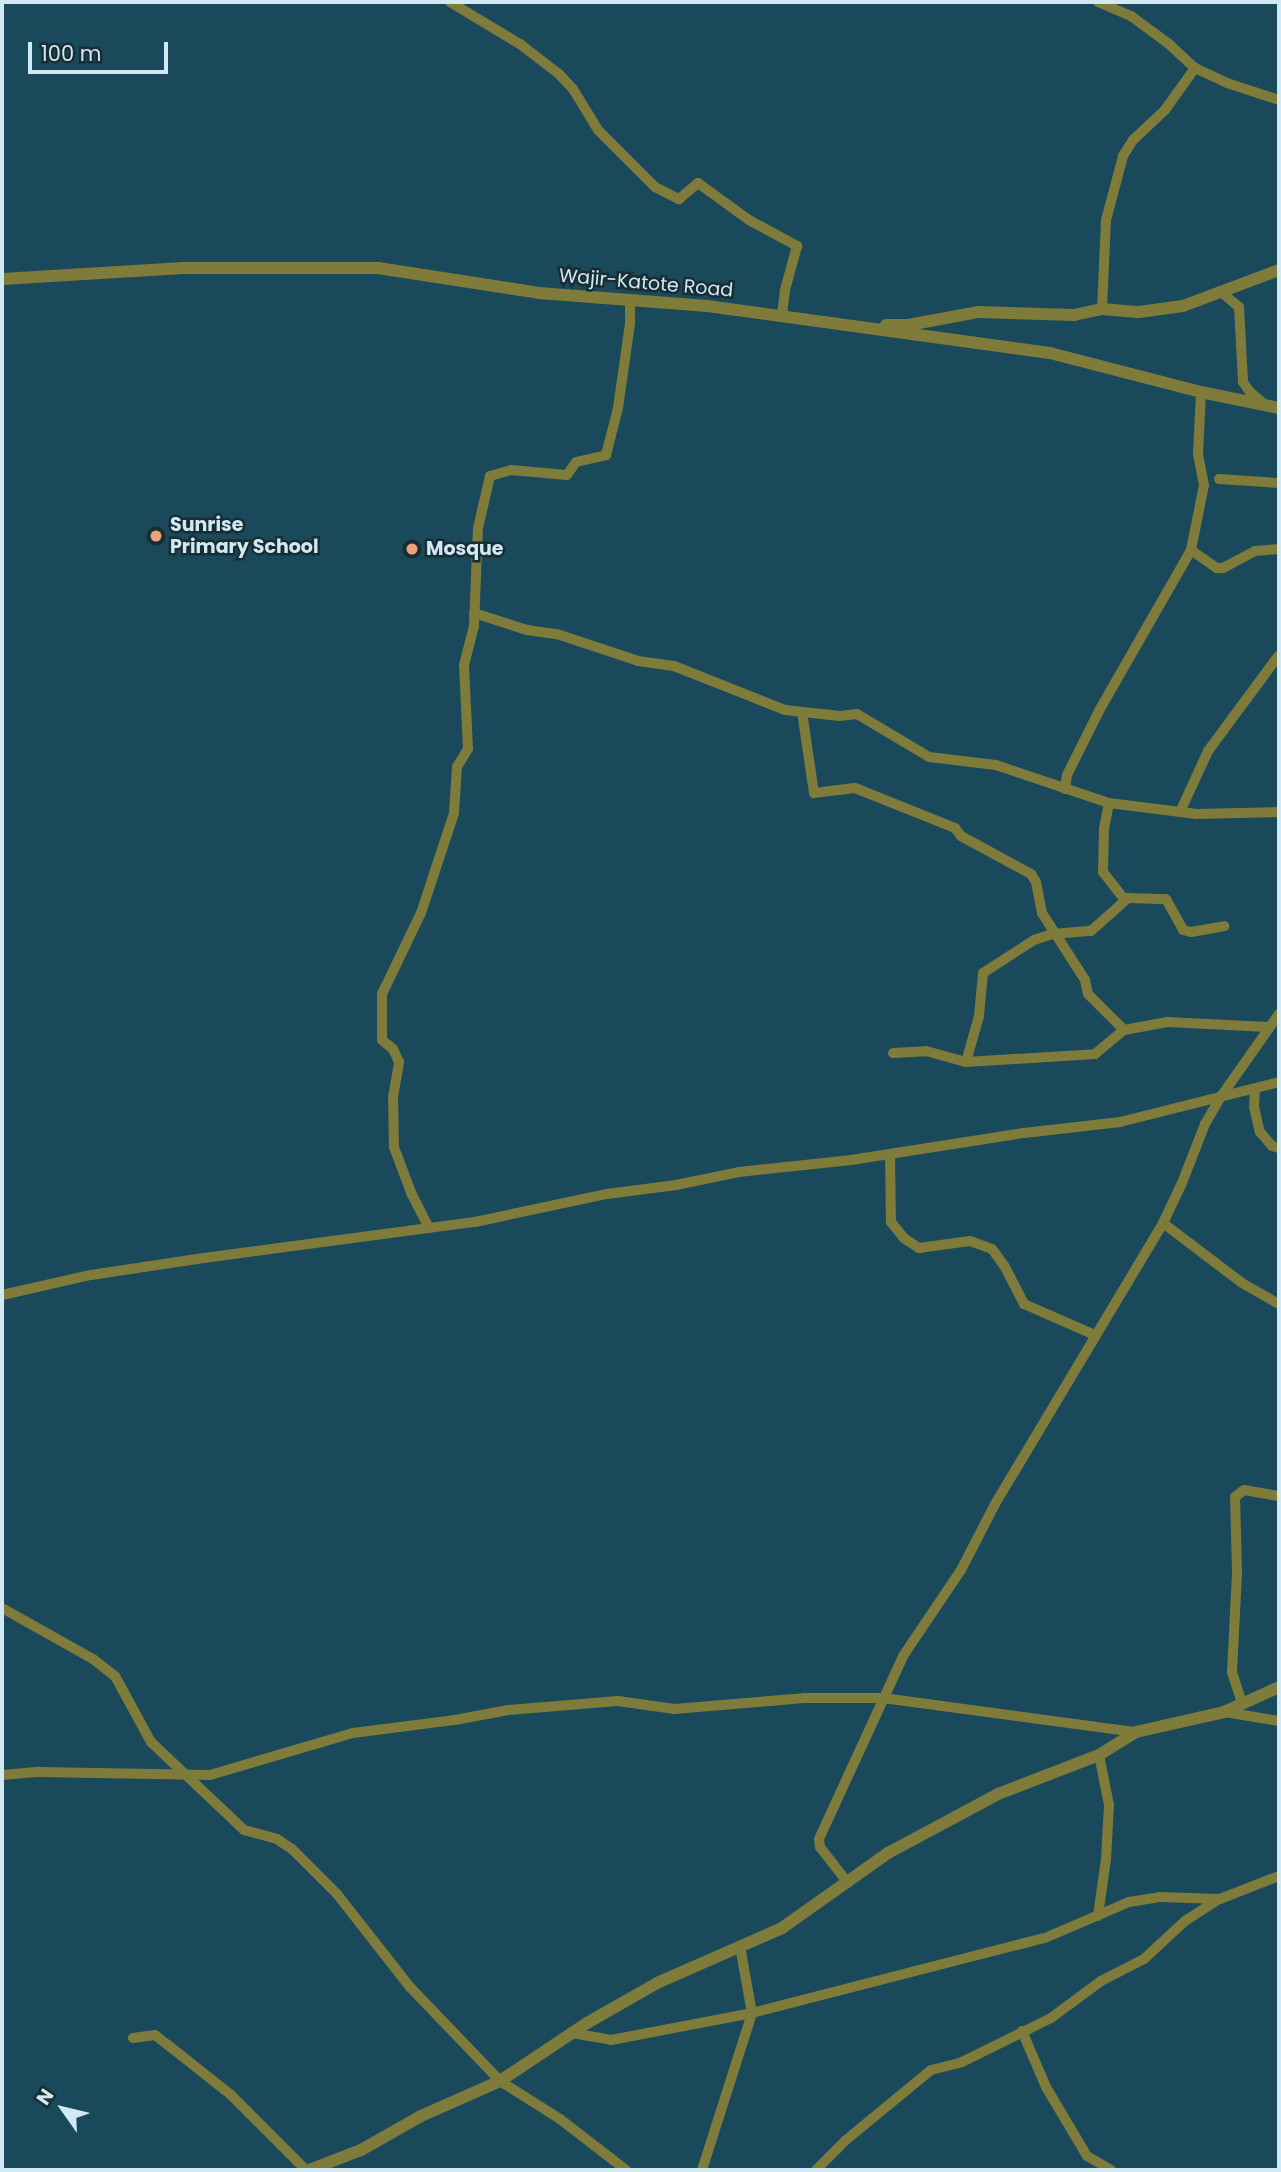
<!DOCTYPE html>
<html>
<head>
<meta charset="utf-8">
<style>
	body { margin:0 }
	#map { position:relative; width:1281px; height:2172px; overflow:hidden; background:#19495b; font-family:Poppins,sans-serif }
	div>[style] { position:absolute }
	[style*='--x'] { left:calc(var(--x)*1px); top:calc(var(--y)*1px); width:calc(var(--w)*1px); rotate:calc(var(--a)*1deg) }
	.minor>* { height:10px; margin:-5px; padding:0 5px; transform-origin:5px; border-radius:5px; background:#7e7b3b }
	.tertiary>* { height:12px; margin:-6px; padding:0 6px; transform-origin:6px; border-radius:6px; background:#7e7b3b }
	.dots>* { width:19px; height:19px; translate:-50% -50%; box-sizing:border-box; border:4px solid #192d35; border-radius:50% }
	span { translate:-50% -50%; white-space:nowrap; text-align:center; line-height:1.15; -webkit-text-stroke:5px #192d35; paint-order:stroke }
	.street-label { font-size:19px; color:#d0e9f3 }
	.poi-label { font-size:19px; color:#d0e9f3; font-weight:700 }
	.left { translate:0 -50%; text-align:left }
	.frame { position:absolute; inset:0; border:4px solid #d0e9f3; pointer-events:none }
	.north { position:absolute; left:28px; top:2074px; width:70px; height:70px; -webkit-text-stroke:5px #192d35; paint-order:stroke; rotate:304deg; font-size:19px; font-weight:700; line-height:28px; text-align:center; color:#d0e9f3 }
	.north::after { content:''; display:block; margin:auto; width:24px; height:32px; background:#d0e9f3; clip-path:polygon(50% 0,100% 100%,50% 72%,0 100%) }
	.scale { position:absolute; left:28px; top:42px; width:140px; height:32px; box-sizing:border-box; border:4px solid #d0e9f3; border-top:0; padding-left:9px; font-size:21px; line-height:24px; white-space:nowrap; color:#d0e9f3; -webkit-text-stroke:5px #192d35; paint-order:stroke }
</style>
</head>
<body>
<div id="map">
	<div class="minor">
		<i style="--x:450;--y:2;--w:82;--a:31"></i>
		<i style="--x:520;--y:44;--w:49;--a:37.6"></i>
		<i style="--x:559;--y:74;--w:21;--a:47"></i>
		<i style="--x:573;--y:89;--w:48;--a:58.6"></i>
		<i style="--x:598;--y:130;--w:81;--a:45"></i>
		<i style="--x:655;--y:187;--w:27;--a:27"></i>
		<i style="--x:679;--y:199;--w:25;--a:-40"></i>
		<i style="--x:698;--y:183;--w:63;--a:36"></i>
		<i style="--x:749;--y:220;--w:55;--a:28.4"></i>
		<i style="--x:797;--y:246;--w:46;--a:105.3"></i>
		<i style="--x:785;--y:290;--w:26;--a:97"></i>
		<i style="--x:1098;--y:2;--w:36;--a:23"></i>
		<i style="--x:1131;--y:16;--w:47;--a:36.4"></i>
		<i style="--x:1169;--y:44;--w:35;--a:43"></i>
		<i style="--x:1195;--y:68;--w:35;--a:25"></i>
		<i style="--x:1227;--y:83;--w:55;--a:18.1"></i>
		<i style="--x:1220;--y:291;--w:25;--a:40"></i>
		<i style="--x:1239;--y:307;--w:75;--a:86.9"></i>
		<i style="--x:1243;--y:382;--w:12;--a:55"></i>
		<i style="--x:1250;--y:392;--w:17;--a:40"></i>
		<i style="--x:1102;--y:309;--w:89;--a:-87.4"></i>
		<i style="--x:1106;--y:220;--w:66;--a:-75.1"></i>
		<i style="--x:1123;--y:156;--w:19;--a:-58"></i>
		<i style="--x:1133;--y:140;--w:44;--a:-43.2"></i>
		<i style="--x:1165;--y:110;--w:52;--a:-54.5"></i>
		<i style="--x:1219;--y:479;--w:60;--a:3.8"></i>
		<i style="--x:1191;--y:550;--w:32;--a:35"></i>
		<i style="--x:1217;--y:568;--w:6;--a:0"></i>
		<i style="--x:1223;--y:568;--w:36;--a:-28"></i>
		<i style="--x:1255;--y:551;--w:24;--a:-5"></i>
		<i style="--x:474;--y:613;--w:56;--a:17.8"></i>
		<i style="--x:527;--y:630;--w:30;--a:8"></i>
		<i style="--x:557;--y:634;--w:85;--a:18.4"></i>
		<i style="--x:638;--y:661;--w:36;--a:8"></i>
		<i style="--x:674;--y:666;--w:119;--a:21.6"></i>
		<i style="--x:785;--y:710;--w:55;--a:6.2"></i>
		<i style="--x:840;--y:716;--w:17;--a:-7"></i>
		<i style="--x:857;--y:714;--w:84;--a:30.8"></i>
		<i style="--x:929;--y:757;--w:67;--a:6.8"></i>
		<i style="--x:996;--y:765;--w:119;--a:18.6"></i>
		<i style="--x:1109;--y:803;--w:88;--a:7.2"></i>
		<i style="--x:1196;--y:814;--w:83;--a:-1.4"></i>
		<i style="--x:802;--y:712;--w:82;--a:81.6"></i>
		<i style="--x:814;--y:793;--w:41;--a:-7"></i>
		<i style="--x:855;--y:788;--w:108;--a:21.8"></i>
		<i style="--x:955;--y:828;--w:10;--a:53"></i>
		<i style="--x:961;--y:836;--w:80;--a:28.5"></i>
		<i style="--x:1031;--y:874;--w:9;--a:58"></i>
		<i style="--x:1036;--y:882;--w:32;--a:79"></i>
		<i style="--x:1042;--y:913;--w:80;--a:57.3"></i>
		<i style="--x:1085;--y:980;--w:14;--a:78"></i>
		<i style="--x:1088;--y:994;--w:51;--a:45"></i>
		<i style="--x:1065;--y:789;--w:14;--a:-82"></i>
		<i style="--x:1067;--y:775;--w:74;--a:-63.4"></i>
		<i style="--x:1100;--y:709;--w:183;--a:-60.2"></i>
		<i style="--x:1191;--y:550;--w:66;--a:-78.7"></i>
		<i style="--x:1204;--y:485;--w:32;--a:-101"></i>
		<i style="--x:1198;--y:454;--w:62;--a:-87.2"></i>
		<i style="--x:1109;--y:803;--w:25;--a:101"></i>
		<i style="--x:1104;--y:828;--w:44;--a:91.3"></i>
		<i style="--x:1103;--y:872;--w:36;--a:52"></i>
		<i style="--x:1180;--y:812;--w:67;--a:-65.3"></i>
		<i style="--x:1208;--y:751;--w:119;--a:-53.5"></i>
		<i style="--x:893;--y:1053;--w:33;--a:-3"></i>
		<i style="--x:926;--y:1051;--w:41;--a:15.4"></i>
		<i style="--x:966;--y:1062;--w:129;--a:-3.5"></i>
		<i style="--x:1095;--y:1054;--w:38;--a:-40"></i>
		<i style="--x:1124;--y:1030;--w:44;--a:-10.5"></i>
		<i style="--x:1167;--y:1022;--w:101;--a:2.8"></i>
		<i style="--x:966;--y:1062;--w:48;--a:-74.2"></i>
		<i style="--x:979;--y:1016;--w:43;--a:-84.7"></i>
		<i style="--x:983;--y:973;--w:61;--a:-32.9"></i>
		<i style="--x:1034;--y:940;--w:20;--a:-18"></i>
		<i style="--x:1053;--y:934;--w:38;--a:-5"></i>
		<i style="--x:1091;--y:931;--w:50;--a:-41.7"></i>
		<i style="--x:1128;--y:898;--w:38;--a:2"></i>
		<i style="--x:1166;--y:899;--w:35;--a:61"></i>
		<i style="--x:1183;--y:930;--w:8;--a:14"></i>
		<i style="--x:1191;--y:932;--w:34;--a:-10"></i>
		<i style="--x:1255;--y:1089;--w:18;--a:93"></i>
		<i style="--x:1254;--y:1107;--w:26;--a:77"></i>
		<i style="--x:1260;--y:1132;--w:18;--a:49"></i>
		<i style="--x:1272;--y:1146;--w:7;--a:16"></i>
		<i style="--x:890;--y:1154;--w:68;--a:89.2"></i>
		<i style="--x:891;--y:1222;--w:21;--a:51"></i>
		<i style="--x:904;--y:1238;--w:18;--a:34"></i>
		<i style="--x:919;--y:1248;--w:51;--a:-7.8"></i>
		<i style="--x:970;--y:1241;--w:23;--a:20"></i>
		<i style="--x:992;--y:1249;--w:22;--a:54"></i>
		<i style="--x:1005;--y:1267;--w:42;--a:62.8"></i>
		<i style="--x:1024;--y:1304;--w:77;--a:23.6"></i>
		<i style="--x:1163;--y:1223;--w:99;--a:37.2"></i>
		<i style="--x:1242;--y:1283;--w:43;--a:29.6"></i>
		<i style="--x:429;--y:1228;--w:37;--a:-117"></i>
		<i style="--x:412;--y:1195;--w:51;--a:-110.6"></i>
		<i style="--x:394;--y:1147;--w:50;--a:-91.1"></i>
		<i style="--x:393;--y:1097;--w:36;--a:-80"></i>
		<i style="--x:399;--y:1062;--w:14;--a:-115"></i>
		<i style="--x:393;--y:1049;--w:14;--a:-141"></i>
		<i style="--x:382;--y:1040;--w:46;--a:-90"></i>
		<i style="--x:382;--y:994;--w:90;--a:-64.3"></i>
		<i style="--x:421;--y:913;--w:105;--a:-71.7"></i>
		<i style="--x:454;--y:813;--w:46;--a:-86.3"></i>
		<i style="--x:457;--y:767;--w:21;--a:-59"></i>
		<i style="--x:468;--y:749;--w:84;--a:-92.7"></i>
		<i style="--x:464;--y:665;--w:40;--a:-75.6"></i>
		<i style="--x:474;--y:626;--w:98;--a:-87.7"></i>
		<i style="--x:478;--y:528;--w:53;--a:-77"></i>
		<i style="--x:490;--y:476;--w:22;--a:-16"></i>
		<i style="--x:511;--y:470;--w:56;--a:5.1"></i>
		<i style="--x:567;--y:475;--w:16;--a:-55"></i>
		<i style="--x:576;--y:462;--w:31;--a:-13"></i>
		<i style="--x:606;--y:455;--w:49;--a:-75.7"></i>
		<i style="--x:618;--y:408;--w:85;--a:-81.9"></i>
		<i style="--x:630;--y:324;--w:23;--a:-90"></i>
		<i style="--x:2;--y:1295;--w:91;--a:-12.7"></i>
		<i style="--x:91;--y:1275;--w:114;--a:-8.6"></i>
		<i style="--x:204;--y:1258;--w:273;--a:-7.6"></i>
		<i style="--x:475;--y:1222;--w:135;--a:-12"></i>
		<i style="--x:607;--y:1194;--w:70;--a:-7.4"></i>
		<i style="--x:676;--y:1185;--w:64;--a:-11.7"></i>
		<i style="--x:739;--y:1172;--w:113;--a:-6.1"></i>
		<i style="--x:851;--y:1160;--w:175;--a:-8.9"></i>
		<i style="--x:1024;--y:1133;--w:97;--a:-6.5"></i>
		<i style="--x:1120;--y:1122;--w:164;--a:-14.1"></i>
		<i style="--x:2;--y:1608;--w:104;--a:29.3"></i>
		<i style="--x:93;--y:1659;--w:28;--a:38"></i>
		<i style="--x:115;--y:1676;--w:75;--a:61.4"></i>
		<i style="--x:151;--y:1742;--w:128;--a:43.4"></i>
		<i style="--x:244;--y:1830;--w:34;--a:15"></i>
		<i style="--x:277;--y:1839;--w:18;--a:34"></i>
		<i style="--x:292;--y:1849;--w:64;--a:45"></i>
		<i style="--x:337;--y:1894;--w:118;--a:51.9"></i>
		<i style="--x:410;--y:1987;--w:130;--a:46.2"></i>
		<i style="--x:500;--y:2081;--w:71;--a:32.3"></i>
		<i style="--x:560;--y:2119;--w:83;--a:37.7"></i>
		<i style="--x:1242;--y:1703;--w:33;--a:-108"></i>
		<i style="--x:1232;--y:1672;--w:100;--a:-87.1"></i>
		<i style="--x:1237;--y:1572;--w:75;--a:-91.5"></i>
		<i style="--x:1235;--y:1497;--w:11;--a:-38"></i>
		<i style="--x:1244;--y:1490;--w:36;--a:10"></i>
		<i style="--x:1225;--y:1712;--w:55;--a:9.5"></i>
		<i style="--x:2;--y:1775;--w:37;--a:-5"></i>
		<i style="--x:39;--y:1772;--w:171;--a:1"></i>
		<i style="--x:210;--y:1775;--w:149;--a:-16.4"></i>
		<i style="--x:353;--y:1733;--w:103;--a:-7.3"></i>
		<i style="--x:455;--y:1720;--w:54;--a:-10.7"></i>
		<i style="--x:508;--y:1710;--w:110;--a:-4.7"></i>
		<i style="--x:618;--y:1701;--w:57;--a:8.1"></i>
		<i style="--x:674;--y:1709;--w:130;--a:-4.8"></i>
		<i style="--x:804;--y:1698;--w:79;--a:0"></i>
		<i style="--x:883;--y:1698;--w:255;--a:7.7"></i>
		<i style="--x:848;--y:1883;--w:46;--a:-127.9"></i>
		<i style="--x:820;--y:1847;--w:8;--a:-97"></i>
		<i style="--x:819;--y:1839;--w:201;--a:-65.3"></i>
		<i style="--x:903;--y:1656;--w:104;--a:-56"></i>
		<i style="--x:961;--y:1570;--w:74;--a:-62.7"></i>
		<i style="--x:995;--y:1504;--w:327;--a:-59.1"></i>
		<i style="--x:1163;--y:1223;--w:44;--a:-64.6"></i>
		<i style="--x:1182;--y:1183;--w:63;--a:-68.7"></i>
		<i style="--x:1205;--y:1124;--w:30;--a:-60"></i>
		<i style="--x:1220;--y:1098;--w:103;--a:-54.9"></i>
		<i style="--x:1098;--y:1916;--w:58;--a:-82"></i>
		<i style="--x:1106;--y:1859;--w:54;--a:-86.8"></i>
		<i style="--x:1109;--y:1805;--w:51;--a:-101.3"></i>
		<i style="--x:1022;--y:2031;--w:61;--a:66.8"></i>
		<i style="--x:1046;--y:2087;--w:80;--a:59.3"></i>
		<i style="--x:1087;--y:2156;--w:28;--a:30"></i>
		<i style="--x:572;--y:2033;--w:40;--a:10"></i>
		<i style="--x:611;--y:2040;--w:144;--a:-10.8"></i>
		<i style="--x:752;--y:2013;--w:302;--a:-14.4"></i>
		<i style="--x:1045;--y:1938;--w:91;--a:-23.2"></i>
		<i style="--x:1129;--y:1902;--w:31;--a:-9"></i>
		<i style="--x:1160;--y:1897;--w:60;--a:1.9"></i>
		<i style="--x:1220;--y:1899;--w:63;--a:-21.3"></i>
		<i style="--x:133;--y:2038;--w:22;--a:-8"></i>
		<i style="--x:155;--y:2035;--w:16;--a:38"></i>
		<i style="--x:168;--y:2045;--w:80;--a:38.4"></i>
		<i style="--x:231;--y:2095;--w:106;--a:45"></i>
		<i style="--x:702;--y:2170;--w:165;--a:-72.3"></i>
		<i style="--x:752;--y:2013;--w:68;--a:-100.2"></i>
		<i style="--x:816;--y:2170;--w:42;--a:-45"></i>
		<i style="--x:846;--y:2140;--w:110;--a:-39.5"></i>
		<i style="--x:931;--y:2070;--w:32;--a:-14"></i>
		<i style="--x:962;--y:2062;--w:99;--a:-26.3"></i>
		<i style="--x:1051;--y:2018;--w:62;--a:-36.5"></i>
		<i style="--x:1101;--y:1981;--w:48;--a:-27.1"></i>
		<i style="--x:1144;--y:1959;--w:56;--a:-42.8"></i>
		<i style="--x:1185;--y:1921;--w:40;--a:-32.9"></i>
	</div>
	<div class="tertiary">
		<i style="--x:2;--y:279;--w:182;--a:-3.5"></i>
		<i style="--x:184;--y:268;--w:194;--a:0"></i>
		<i style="--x:378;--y:268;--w:163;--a:8.8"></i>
		<i style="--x:539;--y:293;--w:169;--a:4.4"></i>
		<i style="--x:707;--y:306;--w:346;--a:7.8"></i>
		<i style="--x:1050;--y:353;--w:156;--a:14.5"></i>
		<i style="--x:1201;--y:392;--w:80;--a:11.6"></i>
		<i style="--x:886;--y:325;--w:22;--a:0"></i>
		<i style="--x:908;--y:325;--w:71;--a:-10.5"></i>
		<i style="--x:978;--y:312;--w:96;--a:1.8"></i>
		<i style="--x:1074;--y:315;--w:29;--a:-12"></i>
		<i style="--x:1102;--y:309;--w:37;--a:5"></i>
		<i style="--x:1139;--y:312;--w:44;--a:-7.8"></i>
		<i style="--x:1183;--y:306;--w:103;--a:-20.6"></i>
		<i style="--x:309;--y:2170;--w:56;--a:-21"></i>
		<i style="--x:361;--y:2150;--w:69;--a:-29.5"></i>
		<i style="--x:421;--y:2116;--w:86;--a:-23.9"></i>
		<i style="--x:500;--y:2081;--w:105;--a:-33.7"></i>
		<i style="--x:587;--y:2023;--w:81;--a:-29.7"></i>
		<i style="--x:657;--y:1983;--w:137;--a:-23.7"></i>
		<i style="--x:782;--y:1928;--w:130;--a:-35.3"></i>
		<i style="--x:888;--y:1853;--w:125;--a:-28.2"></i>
		<i style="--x:998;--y:1794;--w:108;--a:-21.1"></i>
		<i style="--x:1099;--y:1755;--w:44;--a:-31.9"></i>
		<i style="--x:1136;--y:1732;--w:90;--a:-12.8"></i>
		<i style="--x:1224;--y:1712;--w:60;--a:-24.4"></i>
	</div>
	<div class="dots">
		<i style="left:156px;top:536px;background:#f1a17b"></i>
		<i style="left:412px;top:549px;background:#f1a17b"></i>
	</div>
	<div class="street-label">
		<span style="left:646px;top:283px;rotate:5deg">Wajir-Katote Road</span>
	</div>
	<div class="poi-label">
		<span class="left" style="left:170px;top:536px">Sunrise<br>Primary School</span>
		<span class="left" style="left:426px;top:549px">Mosque</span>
	</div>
	<div class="frame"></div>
	<div class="north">N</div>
	<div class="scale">100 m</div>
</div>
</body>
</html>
